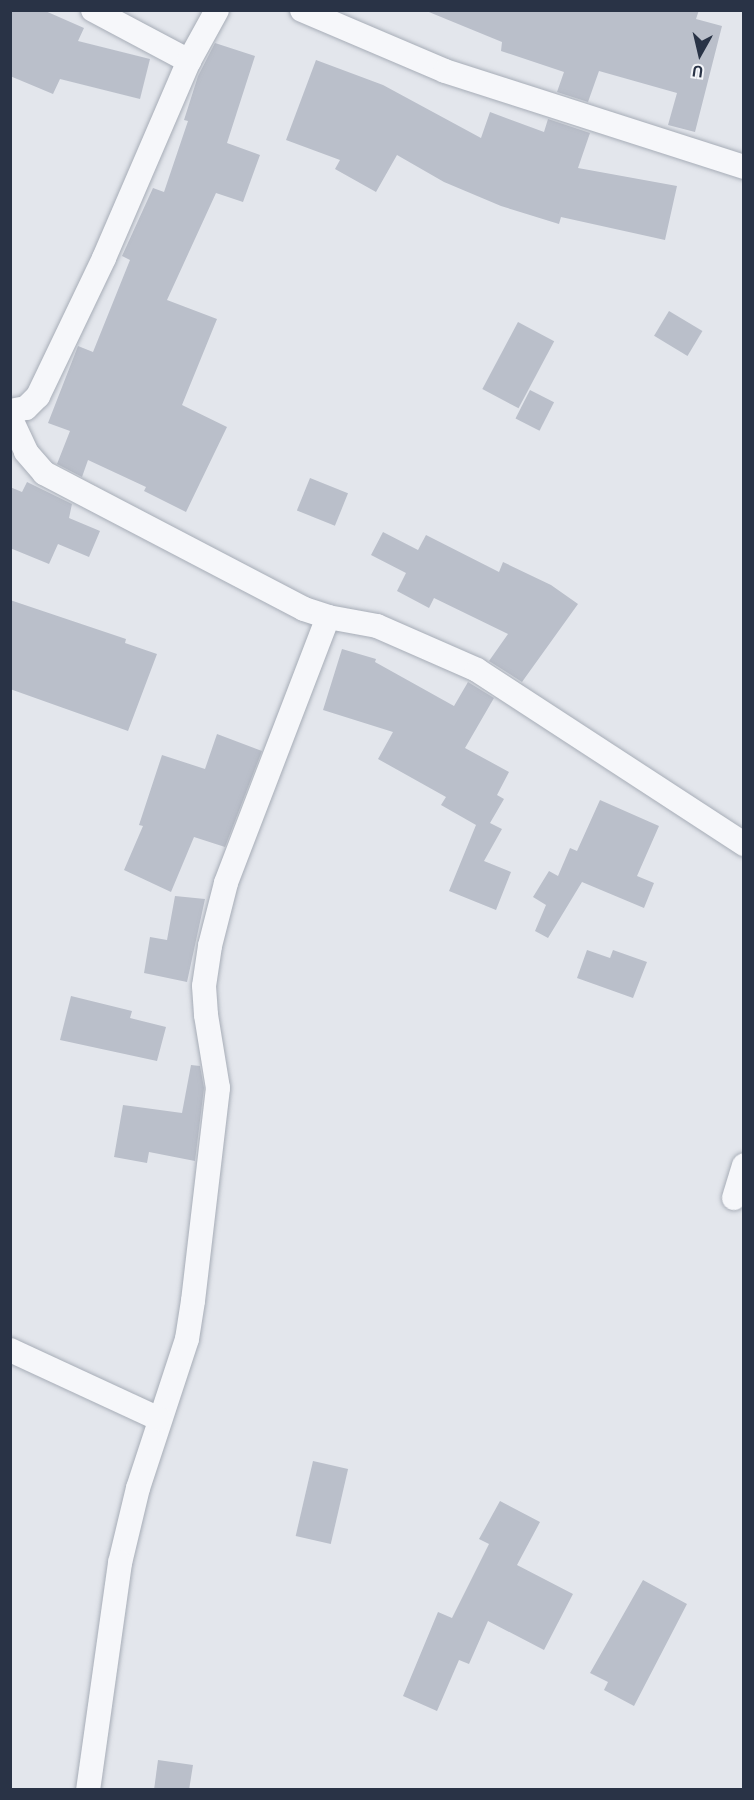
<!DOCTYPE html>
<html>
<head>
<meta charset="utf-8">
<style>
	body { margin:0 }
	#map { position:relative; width:754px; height:1800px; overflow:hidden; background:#e3e6ec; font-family:Ubuntu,sans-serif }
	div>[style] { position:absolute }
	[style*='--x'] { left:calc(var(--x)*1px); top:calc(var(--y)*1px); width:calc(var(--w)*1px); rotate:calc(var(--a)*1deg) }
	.building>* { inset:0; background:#babfca; transform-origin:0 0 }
	.roads { filter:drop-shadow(0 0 2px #a7adb7) drop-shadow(0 0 2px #a7adb7) }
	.street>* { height:24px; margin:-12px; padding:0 12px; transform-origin:12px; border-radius:12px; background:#f6f7fa }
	span { translate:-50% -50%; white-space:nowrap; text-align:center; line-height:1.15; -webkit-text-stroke:4.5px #f3f5f9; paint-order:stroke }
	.frame { position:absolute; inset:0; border:12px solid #293346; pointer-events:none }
	.north { position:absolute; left:670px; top:24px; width:60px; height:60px; -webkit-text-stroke:4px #f3f5f9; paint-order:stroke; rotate:188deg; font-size:16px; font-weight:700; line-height:24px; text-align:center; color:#293346 }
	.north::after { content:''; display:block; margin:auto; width:21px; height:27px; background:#293346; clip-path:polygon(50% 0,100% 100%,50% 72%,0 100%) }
</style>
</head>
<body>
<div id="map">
	<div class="building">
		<i style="clip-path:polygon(10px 10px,43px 10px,84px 28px,78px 41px,150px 59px,140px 99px,60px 79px,53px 94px,10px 76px)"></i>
		<i style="clip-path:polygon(424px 10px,699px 10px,696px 19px,722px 26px,695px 132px,668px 125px,677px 93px,599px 71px,588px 102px,557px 92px,564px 72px,501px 51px,502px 42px)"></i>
		<i style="clip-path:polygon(215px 43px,255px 56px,227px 143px,260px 155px,243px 202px,216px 193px,167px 300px,217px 319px,182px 405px,227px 427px,186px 512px,144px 491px,146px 487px,88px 460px,82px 477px,57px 464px,70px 431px,48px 423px,78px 346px,93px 352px,130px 260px,122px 256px,153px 188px,164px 192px,188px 121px,184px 120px,198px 76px)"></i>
		<i style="clip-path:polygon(316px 60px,383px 85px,481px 138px,490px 112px,544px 132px,548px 119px,590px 133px,578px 168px,677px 186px,665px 240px,561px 217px,559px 224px,501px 206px,444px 182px,397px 155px,376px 192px,335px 169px,340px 160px,286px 140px)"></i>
		<i style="left:669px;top:311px;width:39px;height:29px;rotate:31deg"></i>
		<i style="left:518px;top:322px;width:41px;height:76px;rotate:28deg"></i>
		<i style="left:530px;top:390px;width:27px;height:32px;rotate:27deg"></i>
		<i style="left:310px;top:478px;width:41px;height:35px;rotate:22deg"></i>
		<i style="clip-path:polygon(27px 482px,72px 504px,69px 518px,100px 531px,89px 557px,58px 544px,49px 564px,10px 548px,10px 487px,22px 492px)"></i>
		<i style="clip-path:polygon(383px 532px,418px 550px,426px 535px,499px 572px,503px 562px,551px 585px,578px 604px,522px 682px,489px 661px,508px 634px,434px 598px,429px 608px,397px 591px,406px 573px,371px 555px)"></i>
		<i style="clip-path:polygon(10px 600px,126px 639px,125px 643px,157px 654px,128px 731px,10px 689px)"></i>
		<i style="clip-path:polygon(342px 649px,376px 659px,375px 662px,454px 706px,468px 682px,494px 698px,465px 748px,509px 772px,497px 795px,504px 799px,490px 823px,502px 829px,484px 861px,511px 872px,496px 910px,449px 891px,476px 825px,441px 805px,446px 797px,378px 759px,393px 732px,323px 710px)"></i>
		<i style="clip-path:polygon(217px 734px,262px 751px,225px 847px,194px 837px,171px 892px,124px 870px,143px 826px,139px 825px,162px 755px,205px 769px)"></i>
		<i style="clip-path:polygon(600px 800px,659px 826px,637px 876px,654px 883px,644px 908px,582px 882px,548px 938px,535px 931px,546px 905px,533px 897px,549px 871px,558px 876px,570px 848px,577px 851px)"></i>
		<i style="clip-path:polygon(175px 896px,205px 899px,187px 982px,144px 973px,150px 937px,167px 940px)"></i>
		<i style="clip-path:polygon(587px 950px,610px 958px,613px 950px,647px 962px,633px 998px,577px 978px)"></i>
		<i style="clip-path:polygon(71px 996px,132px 1011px,130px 1018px,166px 1027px,157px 1061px,60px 1040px)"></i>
		<i style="clip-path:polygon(191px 1065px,200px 1066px,204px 1088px,195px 1161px,149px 1152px,147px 1163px,114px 1157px,123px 1105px,182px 1113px)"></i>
		<i style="left:313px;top:1461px;width:36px;height:77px;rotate:13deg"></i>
		<i style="clip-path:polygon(500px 1501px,540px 1522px,517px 1565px,573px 1594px,544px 1650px,488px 1621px,469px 1664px,459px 1660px,437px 1711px,403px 1696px,438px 1612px,452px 1618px,489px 1544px,479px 1539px)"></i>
		<i style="clip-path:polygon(643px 1580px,687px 1604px,634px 1706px,604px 1690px,608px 1682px,590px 1673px)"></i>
		<i style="clip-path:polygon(158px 1760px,193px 1765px,189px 1790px,154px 1790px)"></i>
	</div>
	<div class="roads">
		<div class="street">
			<i style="--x:93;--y:10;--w:109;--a:28"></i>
			<i style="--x:302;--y:10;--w:155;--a:23.1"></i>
			<i style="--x:445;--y:71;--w:314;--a:17.8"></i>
			<i style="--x:10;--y:411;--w:16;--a:-11"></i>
			<i style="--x:26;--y:408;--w:17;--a:-45"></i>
			<i style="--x:38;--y:396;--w:153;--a:-64.4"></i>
			<i style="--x:104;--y:258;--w:215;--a:-66.7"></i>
			<i style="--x:189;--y:61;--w:58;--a:-61.2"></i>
			<i style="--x:10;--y:417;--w:38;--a:65"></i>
			<i style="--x:26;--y:452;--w:28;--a:49"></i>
			<i style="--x:44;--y:473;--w:293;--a:27.6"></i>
			<i style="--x:304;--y:609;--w:25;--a:18"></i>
			<i style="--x:328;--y:617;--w:285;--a:111"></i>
			<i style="--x:226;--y:883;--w:65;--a:104.3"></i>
			<i style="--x:210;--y:946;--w:40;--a:98.5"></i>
			<i style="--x:204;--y:986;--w:29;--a:86"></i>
			<i style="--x:206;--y:1015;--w:74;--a:80.7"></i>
			<i style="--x:218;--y:1088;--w:214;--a:96.7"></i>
			<i style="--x:193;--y:1301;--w:38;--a:99"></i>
			<i style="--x:187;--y:1339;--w:157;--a:108.2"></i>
			<i style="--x:138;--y:1488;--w:77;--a:103.5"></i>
			<i style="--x:120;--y:1563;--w:229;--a:98"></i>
			<i style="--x:328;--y:617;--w:50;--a:10.4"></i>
			<i style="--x:377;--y:626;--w:109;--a:23.7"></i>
			<i style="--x:477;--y:670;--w:319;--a:33.1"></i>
			<i style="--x:734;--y:1198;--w:34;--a:-73"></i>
			<i style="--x:10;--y:1350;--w:164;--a:24.8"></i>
		</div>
	</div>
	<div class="frame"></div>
	<div class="north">U</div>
</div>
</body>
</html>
